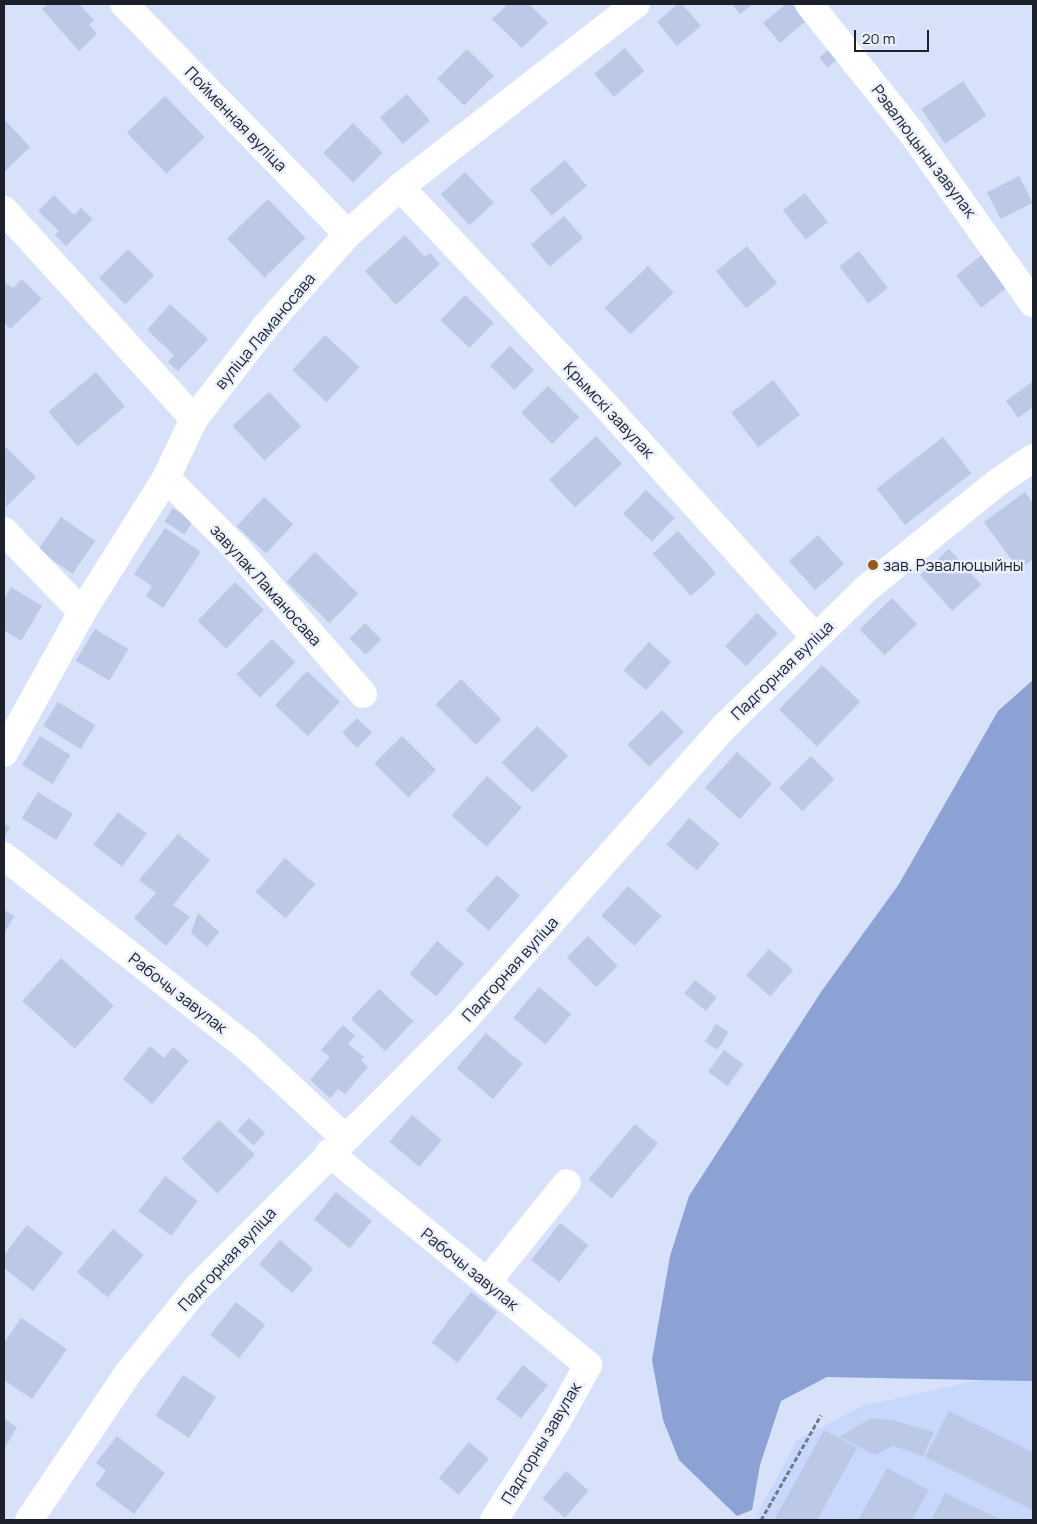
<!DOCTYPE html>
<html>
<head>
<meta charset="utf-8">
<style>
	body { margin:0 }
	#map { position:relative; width:1037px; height:1524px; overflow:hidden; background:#d7e1f9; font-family:Manrope,sans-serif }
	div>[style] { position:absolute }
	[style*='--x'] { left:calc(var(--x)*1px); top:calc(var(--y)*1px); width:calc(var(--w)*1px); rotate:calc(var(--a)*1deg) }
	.built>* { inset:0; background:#c8d8fc }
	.forest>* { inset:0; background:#8ca1d4 }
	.building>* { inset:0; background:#bcc9e6; transform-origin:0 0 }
	.path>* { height:3px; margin-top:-1.5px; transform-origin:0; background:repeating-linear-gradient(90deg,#737a8b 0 5px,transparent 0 7.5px) }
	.minor>* { height:28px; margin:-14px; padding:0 14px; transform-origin:14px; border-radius:14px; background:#fff }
	.dots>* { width:14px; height:14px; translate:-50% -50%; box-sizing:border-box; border:2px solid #e9effb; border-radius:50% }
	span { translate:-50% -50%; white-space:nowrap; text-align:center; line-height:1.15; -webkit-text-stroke:4.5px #e9effb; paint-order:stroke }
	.street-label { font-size:16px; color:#1b202a }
	.poi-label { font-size:16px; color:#1b202a }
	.left { translate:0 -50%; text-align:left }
	.frame { position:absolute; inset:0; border:5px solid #1b202a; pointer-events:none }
	.scale { position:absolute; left:854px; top:30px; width:75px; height:22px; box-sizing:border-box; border:2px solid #1b202a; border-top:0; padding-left:6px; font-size:15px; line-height:18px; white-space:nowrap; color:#1b202a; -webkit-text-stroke:4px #e9effb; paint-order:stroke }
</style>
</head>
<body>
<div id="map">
	<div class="built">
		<i style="clip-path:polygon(1033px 1368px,1033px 1520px,754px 1520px,797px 1440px,862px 1406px)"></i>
	</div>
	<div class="forest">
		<i style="clip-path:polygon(1033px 680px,1033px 1381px,827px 1377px,781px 1401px,760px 1465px,752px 1510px,737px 1516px,679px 1460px,663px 1420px,652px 1360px,670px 1256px,689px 1196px,821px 992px,899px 884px,998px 711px)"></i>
	</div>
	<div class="building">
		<i style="clip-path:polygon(48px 4px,79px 4px,94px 20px,89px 25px,97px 34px,79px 51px,42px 9px)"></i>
		<i style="clip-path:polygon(508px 4px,529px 4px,548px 23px,522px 48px,492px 19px)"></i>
		<i style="clip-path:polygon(678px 4px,682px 4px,701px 26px,677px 46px,657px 22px)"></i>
		<i style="clip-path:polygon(732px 4px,753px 4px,740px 14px)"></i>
		<i style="clip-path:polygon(786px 4px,792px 4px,806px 21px,780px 43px,763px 23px)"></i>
		<i style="left:837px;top:43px;width:13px;height:23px;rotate:51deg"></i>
		<i style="left:625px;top:48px;width:30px;height:40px;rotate:50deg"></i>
		<i style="left:467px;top:49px;width:38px;height:42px;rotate:45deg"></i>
		<i style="left:963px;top:81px;width:42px;height:50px;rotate:56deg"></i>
		<i style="left:407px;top:94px;width:35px;height:36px;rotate:49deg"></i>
		<i style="left:165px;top:96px;width:57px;height:53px;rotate:46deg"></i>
		<i style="clip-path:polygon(4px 119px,30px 147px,4px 172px)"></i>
		<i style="left:353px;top:123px;width:42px;height:42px;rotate:45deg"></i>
		<i style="left:565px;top:160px;width:34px;height:46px;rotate:50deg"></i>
		<i style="left:465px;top:172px;width:42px;height:33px;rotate:47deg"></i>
		<i style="left:1019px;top:176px;width:30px;height:36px;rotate:63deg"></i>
		<i style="left:805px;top:193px;width:37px;height:28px;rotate:52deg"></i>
		<i style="clip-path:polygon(54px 195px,74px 215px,81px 208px,93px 219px,66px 246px,55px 235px,59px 231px,38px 211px)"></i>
		<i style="left:268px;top:199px;width:54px;height:57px;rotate:46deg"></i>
		<i style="left:564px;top:216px;width:29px;height:44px;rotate:49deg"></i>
		<i style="clip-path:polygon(405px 235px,425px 257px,430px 253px,440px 264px,396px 305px,365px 271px)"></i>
		<i style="left:747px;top:246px;width:48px;height:40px;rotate:51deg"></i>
		<i style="left:128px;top:249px;width:37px;height:41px;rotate:45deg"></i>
		<i style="left:859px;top:251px;width:47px;height:25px;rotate:52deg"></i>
		<i style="left:982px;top:255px;width:41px;height:33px;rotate:52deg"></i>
		<i style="left:648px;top:266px;width:37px;height:60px;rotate:46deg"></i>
		<i style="clip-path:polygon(22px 279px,42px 299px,10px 329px,4px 322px,4px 282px,13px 288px)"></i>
		<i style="left:465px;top:295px;width:40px;height:35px;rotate:44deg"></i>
		<i style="clip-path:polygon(170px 304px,208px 339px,178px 371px,168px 362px,174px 355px,147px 330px)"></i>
		<i style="left:325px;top:335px;width:47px;height:48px;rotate:43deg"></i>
		<i style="left:510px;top:346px;width:34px;height:28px;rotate:45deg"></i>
		<i style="left:96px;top:372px;width:45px;height:62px;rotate:50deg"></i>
		<i style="left:773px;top:380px;width:44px;height:53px;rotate:52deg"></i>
		<i style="clip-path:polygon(1032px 382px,1033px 407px,1018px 418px,1006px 401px)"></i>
		<i style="left:548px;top:386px;width:44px;height:38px;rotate:45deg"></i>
		<i style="left:269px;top:392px;width:47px;height:50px;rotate:47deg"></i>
		<i style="left:596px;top:436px;width:38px;height:64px;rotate:47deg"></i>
		<i style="left:943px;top:437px;width:46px;height:84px;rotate:52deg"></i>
		<i style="clip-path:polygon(6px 447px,36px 477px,6px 507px,4px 450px)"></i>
		<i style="left:646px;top:490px;width:40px;height:33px;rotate:44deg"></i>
		<i style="clip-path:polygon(1025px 492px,1033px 503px,1033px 559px,1019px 570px,984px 522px)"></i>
		<i style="left:264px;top:497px;width:40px;height:40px;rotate:43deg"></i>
		<i style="left:173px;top:508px;width:24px;height:16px;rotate:33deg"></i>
		<i style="left:61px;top:517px;width:42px;height:40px;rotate:35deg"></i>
		<i style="clip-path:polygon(165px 528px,201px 552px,163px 608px,146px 596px,152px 586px,134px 574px)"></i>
		<i style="left:678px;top:531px;width:57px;height:34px;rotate:48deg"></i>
		<i style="left:818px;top:535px;width:39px;height:39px;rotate:48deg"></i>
		<i style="left:949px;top:549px;width:48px;height:39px;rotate:48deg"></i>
		<i style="left:315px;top:552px;width:60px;height:41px;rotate:44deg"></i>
		<i style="left:235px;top:582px;width:40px;height:54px;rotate:44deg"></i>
		<i style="clip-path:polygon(11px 587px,42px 606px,21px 641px,4px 630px,4px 599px)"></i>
		<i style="left:892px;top:598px;width:36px;height:45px;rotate:46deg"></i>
		<i style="left:757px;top:613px;width:29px;height:46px;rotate:44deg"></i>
		<i style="left:365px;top:623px;width:23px;height:22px;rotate:45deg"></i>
		<i style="left:95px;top:629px;width:39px;height:37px;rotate:31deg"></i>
		<i style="left:272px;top:639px;width:33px;height:50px;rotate:45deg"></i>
		<i style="left:649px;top:642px;width:30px;height:38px;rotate:42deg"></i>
		<i style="left:822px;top:665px;width:53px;height:62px;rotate:44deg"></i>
		<i style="left:307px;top:671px;width:45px;height:47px;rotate:43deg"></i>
		<i style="left:461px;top:679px;width:57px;height:36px;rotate:45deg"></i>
		<i style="left:58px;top:702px;width:44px;height:28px;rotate:32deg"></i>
		<i style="left:662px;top:710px;width:31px;height:49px;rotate:45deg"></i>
		<i style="left:357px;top:718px;width:21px;height:21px;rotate:45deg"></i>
		<i style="left:537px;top:726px;width:43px;height:51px;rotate:44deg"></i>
		<i style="left:40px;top:736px;width:36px;height:34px;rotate:32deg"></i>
		<i style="left:402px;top:736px;width:48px;height:39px;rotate:45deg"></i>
		<i style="left:737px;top:752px;width:47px;height:48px;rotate:42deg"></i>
		<i style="left:811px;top:756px;width:33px;height:45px;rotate:45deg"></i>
		<i style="left:487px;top:776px;width:47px;height:53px;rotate:42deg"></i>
		<i style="left:38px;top:792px;width:41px;height:31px;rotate:32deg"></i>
		<i style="left:118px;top:812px;width:36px;height:41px;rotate:37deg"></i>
		<i style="left:689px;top:818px;width:40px;height:35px;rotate:40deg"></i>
		<i style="clip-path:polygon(4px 824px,10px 827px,4px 838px)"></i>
		<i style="clip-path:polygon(178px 834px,210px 860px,173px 905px,190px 917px,166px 946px,134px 918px,156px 893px,139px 880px)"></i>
		<i style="left:285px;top:858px;width:40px;height:45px;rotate:41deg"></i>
		<i style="left:497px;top:875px;width:31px;height:47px;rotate:42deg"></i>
		<i style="left:628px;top:886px;width:45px;height:40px;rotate:42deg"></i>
		<i style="clip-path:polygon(4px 910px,14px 916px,4px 934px)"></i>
		<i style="clip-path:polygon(198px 913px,219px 932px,207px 947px,191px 933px)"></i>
		<i style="left:588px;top:936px;width:42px;height:30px;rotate:45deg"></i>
		<i style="left:437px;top:941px;width:35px;height:43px;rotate:40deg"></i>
		<i style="left:769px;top:949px;width:32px;height:35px;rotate:41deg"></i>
		<i style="left:61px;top:958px;width:71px;height:58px;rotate:42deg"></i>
		<i style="left:695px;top:980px;width:28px;height:17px;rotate:39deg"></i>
		<i style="left:539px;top:987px;width:42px;height:40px;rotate:40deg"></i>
		<i style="left:379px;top:989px;width:47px;height:41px;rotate:43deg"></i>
		<i style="left:716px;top:1024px;width:15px;height:21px;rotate:32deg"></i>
		<i style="clip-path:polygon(343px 1025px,355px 1036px,348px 1044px,364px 1057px,361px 1060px,368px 1067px,345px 1094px,338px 1089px,330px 1098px,310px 1080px,330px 1057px,321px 1050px)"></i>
		<i style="left:486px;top:1033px;width:48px;height:46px;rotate:40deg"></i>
		<i style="clip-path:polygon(150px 1046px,164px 1058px,173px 1047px,189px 1061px,152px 1104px,123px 1079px)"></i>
		<i style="left:724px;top:1050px;width:24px;height:27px;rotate:36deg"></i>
		<i style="left:412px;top:1115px;width:39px;height:35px;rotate:40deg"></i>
		<i style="left:249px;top:1118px;width:22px;height:17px;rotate:43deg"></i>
		<i style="left:219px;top:1120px;width:50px;height:54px;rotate:44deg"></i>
		<i style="left:635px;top:1124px;width:30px;height:72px;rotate:40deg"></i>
		<i style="left:165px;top:1176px;width:41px;height:44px;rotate:37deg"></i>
		<i style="left:336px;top:1192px;width:46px;height:35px;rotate:39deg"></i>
		<i style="left:560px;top:1223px;width:36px;height:47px;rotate:38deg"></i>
		<i style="clip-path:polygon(27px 1225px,63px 1253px,33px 1291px,4px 1268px,4px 1255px)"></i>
		<i style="left:113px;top:1229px;width:40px;height:56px;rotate:40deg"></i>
		<i style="left:280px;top:1240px;width:44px;height:32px;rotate:41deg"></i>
		<i style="left:471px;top:1292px;width:33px;height:64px;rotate:38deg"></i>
		<i style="left:236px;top:1302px;width:37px;height:42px;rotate:38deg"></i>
		<i style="clip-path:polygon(21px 1318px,67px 1349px,32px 1399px,4px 1380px,4px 1343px)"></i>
		<i style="left:523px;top:1365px;width:32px;height:43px;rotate:39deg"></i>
		<i style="left:183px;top:1375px;width:40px;height:49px;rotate:34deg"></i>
		<i style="clip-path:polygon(949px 1411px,1033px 1452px,1033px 1510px,925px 1457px)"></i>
		<i style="clip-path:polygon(871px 1418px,892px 1420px,934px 1432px,923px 1456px,893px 1446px,875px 1455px,839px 1437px)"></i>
		<i style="clip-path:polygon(4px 1419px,17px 1427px,4px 1449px)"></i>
		<i style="clip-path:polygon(824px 1430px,857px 1448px,817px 1520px,774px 1520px)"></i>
		<i style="clip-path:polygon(117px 1436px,165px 1473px,134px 1514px,95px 1485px,106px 1471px,96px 1463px)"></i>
		<i style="left:469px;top:1442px;width:26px;height:47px;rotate:40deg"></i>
		<i style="clip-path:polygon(887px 1468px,929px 1490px,912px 1520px,858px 1520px)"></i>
		<i style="left:566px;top:1471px;width:30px;height:36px;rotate:41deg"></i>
		<i style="clip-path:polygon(945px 1493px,1002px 1520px,931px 1520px)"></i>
	</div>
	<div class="path">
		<i style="--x:761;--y:1520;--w:121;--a:-60.3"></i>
	</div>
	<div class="minor">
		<i style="--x:124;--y:4;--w:321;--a:45.8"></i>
		<i style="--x:809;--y:4;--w:165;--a:51.4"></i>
		<i style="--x:912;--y:133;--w:209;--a:54.6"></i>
		<i style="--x:400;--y:187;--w:302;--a:46.7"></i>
		<i style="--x:607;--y:407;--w:310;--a:47.9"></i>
		<i style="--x:4;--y:210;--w:282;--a:47.7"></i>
		<i style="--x:166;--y:478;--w:100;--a:45"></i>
		<i style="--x:237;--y:549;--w:192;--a:49"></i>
		<i style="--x:4;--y:531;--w:112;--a:46.1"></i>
		<i style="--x:4;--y:753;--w:161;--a:-61"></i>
		<i style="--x:82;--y:612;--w:158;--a:-57.9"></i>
		<i style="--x:166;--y:478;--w:65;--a:-64.6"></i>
		<i style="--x:194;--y:419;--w:116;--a:-52.3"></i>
		<i style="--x:265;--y:327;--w:125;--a:-48.3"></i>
		<i style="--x:348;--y:234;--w:70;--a:-42.1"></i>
		<i style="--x:400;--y:187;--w:299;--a:-37.8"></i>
		<i style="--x:4;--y:856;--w:310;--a:38.2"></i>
		<i style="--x:248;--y:1048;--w:132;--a:42.9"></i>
		<i style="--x:329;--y:1153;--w:335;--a:39.3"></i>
		<i style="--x:588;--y:1365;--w:66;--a:118.9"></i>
		<i style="--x:556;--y:1423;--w:115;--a:122.6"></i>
		<i style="--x:487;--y:1282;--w:127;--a:-51.1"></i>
		<i style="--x:29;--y:1520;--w:177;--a:-56"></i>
		<i style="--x:128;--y:1373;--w:111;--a:-50.9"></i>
		<i style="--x:198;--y:1287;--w:375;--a:-45.1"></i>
		<i style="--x:463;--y:1021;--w:397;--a:-48.4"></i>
		<i style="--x:727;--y:724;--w:195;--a:-44.2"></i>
		<i style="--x:867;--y:588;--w:169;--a:-39"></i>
		<i style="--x:998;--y:482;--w:42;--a:-34.4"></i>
	</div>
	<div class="dots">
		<i style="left:873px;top:565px;background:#935b15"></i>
	</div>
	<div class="street-label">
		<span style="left:236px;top:119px;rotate:46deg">Пойменная вуліца</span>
		<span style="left:924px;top:151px;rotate:53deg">Рэвалюцыны завулак</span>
		<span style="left:265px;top:331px;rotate:-50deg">вуліца Ламаносава</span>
		<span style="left:609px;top:410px;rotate:47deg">Крымскі завулак</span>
		<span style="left:266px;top:585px;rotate:48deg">завулак Ламаносава</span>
		<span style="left:782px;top:670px;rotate:-44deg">Падгорная вуліца</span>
		<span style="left:510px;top:969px;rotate:-48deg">Падгорная вуліца</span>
		<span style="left:178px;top:993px;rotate:38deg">Рабочы завулак</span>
		<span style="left:227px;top:1259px;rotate:-47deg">Падгорная вуліца</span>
		<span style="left:470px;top:1269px;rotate:39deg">Рабочы завулак</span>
		<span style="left:541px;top:1443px;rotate:-59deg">Падгорны завулак</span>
	</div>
	<div class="poi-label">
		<span class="left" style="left:883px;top:565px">зав. Рэвалюцыйны</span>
	</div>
	<div class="frame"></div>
	<div class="scale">20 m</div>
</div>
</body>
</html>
